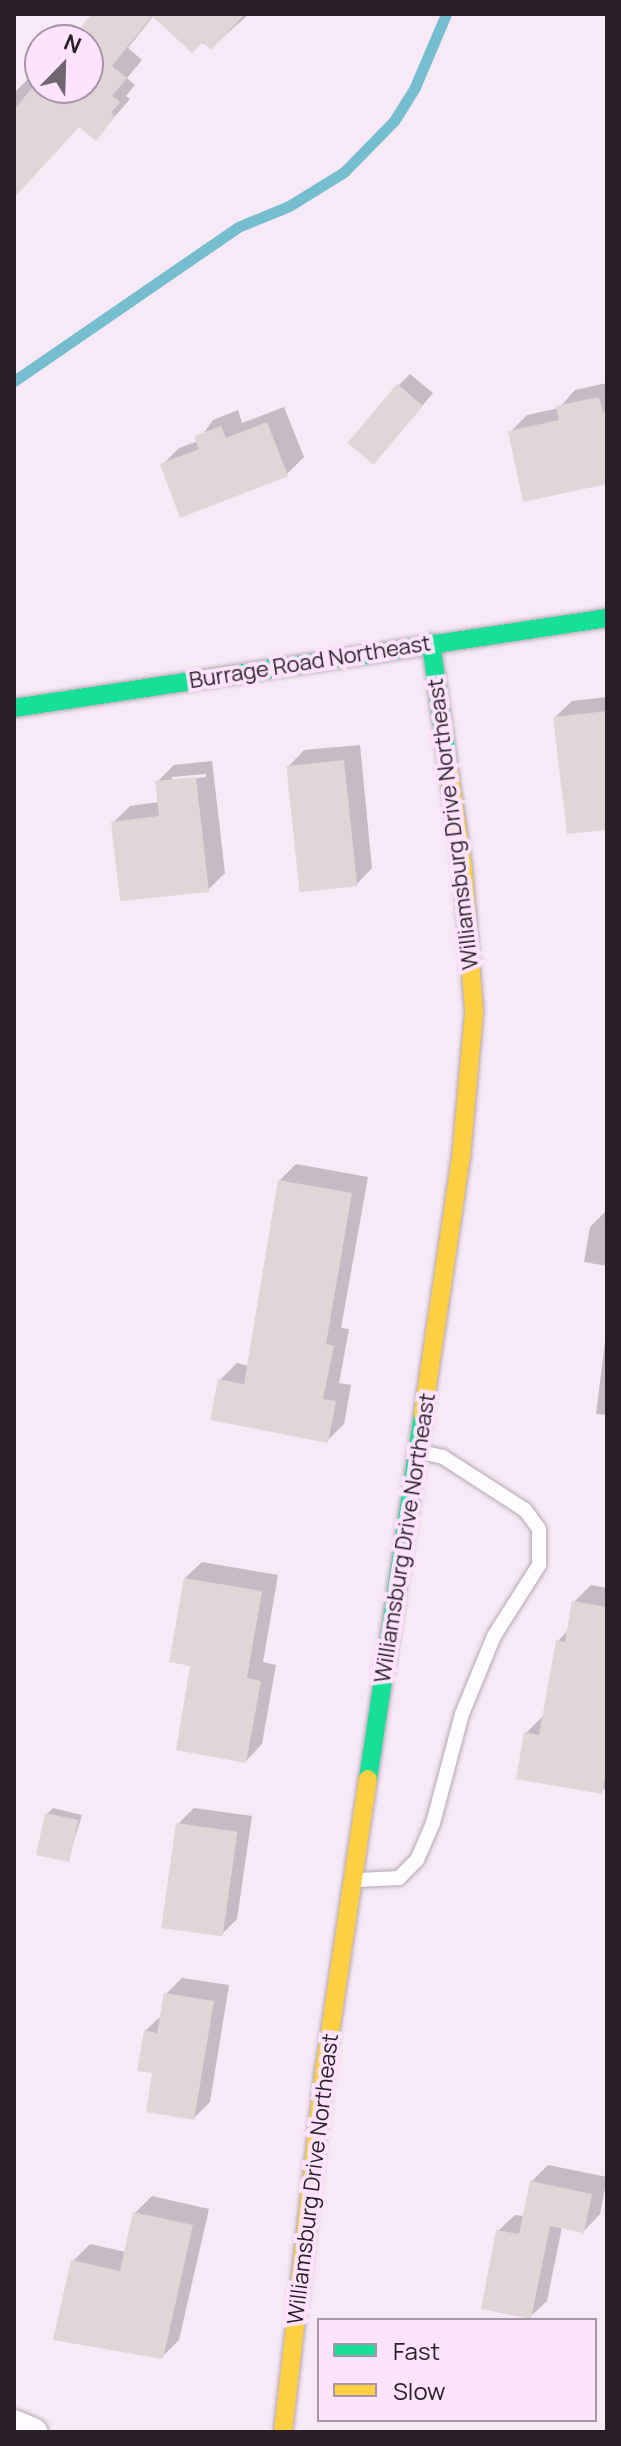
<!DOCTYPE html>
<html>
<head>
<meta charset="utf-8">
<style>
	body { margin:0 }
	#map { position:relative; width:621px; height:2446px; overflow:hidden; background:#f8e9f7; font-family:Manrope,sans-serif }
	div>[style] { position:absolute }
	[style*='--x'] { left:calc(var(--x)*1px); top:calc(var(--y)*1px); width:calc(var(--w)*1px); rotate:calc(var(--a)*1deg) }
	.shadow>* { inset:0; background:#0003 }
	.stream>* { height:11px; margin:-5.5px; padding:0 5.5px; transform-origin:5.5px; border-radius:5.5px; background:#74becf }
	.building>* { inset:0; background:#e2d5d8; transform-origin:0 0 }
	.roads { filter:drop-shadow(0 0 2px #b3a8b2) drop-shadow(0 0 2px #b3a8b2) }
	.lane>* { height:14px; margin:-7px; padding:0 7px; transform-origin:7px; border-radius:7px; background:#fefcfe }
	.street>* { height:28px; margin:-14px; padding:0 14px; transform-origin:14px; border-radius:14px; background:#fefcfe }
	.fast>* { height:18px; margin:-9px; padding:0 9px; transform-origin:9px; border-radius:9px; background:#16e098 }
	.slow>* { height:18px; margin:-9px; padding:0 9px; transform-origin:9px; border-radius:9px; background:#ffcf43 }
	span { translate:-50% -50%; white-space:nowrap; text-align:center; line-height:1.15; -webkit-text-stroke:8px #fee3fd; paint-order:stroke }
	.street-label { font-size:22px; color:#281f28 }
	.frame { position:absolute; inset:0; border:16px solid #281f28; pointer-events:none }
	.legend { position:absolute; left:317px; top:2318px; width:280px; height:104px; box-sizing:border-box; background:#fee3fd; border:2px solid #a895a8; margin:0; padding:10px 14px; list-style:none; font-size:24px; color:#281f28 }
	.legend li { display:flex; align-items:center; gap:16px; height:40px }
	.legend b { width:40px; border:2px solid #a895a8 }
	.north { position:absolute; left:24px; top:24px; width:80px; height:80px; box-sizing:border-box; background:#fee3fd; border:2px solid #a895a8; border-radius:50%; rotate:23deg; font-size:22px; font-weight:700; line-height:32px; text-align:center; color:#281f28 }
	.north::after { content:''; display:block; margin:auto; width:28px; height:36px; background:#716670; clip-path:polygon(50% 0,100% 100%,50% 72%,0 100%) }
</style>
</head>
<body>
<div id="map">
	<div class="shadow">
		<i style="clip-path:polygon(94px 14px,249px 14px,211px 48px,154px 15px,128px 48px,142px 60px,127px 78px,135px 85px,126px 96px,130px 99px,96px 138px,80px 125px,14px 196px,14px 93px,40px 67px,40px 88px,88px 88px,88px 40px,73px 40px)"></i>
		<i style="clip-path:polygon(410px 374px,433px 393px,385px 450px,398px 386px)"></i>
		<i style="clip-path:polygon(607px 383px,607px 482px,510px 432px,527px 415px,559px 408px,575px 390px)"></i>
		<i style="clip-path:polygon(284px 407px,304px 457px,287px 474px,162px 465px,179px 448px,198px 441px,213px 420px,238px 410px,242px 423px)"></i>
		<i style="clip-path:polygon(607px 697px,607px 828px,555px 717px,572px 701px)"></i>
		<i style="clip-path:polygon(360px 745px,372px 868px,356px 885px,288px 767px,304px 750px)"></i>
		<i style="clip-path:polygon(evenodd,212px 761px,225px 873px,208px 890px,113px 823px,130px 806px,159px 802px,157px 782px,174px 765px,212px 761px,206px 774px,206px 777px,172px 781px,172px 777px,206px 774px)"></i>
		<i style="clip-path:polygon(296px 1164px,368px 1177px,341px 1328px,349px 1329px,339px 1383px,351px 1385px,344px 1424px,327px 1441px,220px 1380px,237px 1363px,249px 1366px,279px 1181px)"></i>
		<i style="clip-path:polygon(607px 1210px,607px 1266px,584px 1262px,590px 1227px)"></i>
		<i style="clip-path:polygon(607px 1325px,607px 1415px,596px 1414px)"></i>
		<i style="clip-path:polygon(202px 1562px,278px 1575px,263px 1662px,276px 1665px,262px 1744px,246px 1761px,193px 1664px,185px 1578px)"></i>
		<i style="clip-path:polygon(591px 1585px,607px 1588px,607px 1786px,601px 1792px,526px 1733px,543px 1716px,558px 1641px,569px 1629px,574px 1602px)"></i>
		<i style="clip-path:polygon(53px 1808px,82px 1815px,68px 1860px,47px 1814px)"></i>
		<i style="clip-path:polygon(194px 1808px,252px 1816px,237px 1919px,221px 1935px,178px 1824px)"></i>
		<i style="clip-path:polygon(182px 1978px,229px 1985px,210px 2102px,194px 2118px,154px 2071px,145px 2031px,163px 2014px,166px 1994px)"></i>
		<i style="clip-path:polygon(548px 2165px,607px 2177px,600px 2214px,584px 2231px,562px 2227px,547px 2301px,530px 2317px,498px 2231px,515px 2215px,524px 2216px,531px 2182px)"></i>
		<i style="clip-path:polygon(152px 2196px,209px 2209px,179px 2340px,162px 2357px,73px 2261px,90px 2244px,126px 2252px,135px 2213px)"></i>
	</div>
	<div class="stream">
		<i style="--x:14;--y:381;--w:272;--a:-34.5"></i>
		<i style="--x:238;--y:227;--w:55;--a:-22.4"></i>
		<i style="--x:289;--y:206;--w:65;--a:-31.7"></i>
		<i style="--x:344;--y:172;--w:71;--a:-45.6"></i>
		<i style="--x:394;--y:121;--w:40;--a:-58"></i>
		<i style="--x:415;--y:87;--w:79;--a:-67"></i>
	</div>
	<div class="building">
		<i style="clip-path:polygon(92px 14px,245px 14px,211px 50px,203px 42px,192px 53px,152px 16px,112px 66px,127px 78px,112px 96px,120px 102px,111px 113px,115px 117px,96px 141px,79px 127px,14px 198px,14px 110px,40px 78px,40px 88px,88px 88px,88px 40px,70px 40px)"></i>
		<i style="left:397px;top:384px;width:34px;height:77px;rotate:40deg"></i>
		<i style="clip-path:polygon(599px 397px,603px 412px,607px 411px,607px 484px,523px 502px,508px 431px,559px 420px,556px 406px)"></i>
		<i style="clip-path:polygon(267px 422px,288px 476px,180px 518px,160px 464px,199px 449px,194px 436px,221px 426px,226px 438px)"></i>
		<i style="clip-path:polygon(607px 711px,607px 830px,567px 834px,553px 717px)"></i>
		<i style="left:344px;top:760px;width:127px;height:58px;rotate:84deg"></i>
		<i style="clip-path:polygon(196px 777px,209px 892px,120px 901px,111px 822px,159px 816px,155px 781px)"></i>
		<i style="clip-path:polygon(278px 1180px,352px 1193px,326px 1344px,334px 1346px,323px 1399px,336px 1401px,328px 1443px,210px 1420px,218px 1379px,244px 1384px)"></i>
		<i style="clip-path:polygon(184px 1578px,262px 1591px,247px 1678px,261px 1681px,246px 1763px,176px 1750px,190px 1666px,169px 1662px)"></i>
		<i style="clip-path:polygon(572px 1601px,607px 1607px,607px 1766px,602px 1794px,516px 1779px,524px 1732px,539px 1735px,556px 1640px,565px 1642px)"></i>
		<i style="left:45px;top:1813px;width:34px;height:43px;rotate:12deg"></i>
		<i style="left:176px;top:1823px;width:62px;height:106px;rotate:8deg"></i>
		<i style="clip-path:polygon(164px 1993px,214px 2001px,194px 2120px,146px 2112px,152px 2073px,137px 2071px,144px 2030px,157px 2033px)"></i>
		<i style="clip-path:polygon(530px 2181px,592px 2194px,584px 2233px,550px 2226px,531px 2319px,481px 2309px,496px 2230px,519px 2234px)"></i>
		<i style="clip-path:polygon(133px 2212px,193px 2225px,163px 2359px,53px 2340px,71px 2260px,120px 2271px)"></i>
	</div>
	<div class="roads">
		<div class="lane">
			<i style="--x:358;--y:1880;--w:41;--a:-2.8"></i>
			<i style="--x:399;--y:1878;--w:25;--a:-45"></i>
			<i style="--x:417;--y:1860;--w:40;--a:-66.6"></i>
			<i style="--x:433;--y:1823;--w:113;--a:-75.1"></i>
			<i style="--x:462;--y:1714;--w:84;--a:-67.7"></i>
			<i style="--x:494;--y:1636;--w:84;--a:-57.6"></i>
			<i style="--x:539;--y:1565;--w:36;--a:-90"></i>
			<i style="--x:539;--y:1529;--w:24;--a:-126"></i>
			<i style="--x:525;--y:1510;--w:98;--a:-147.1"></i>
			<i style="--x:443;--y:1457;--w:26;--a:-167"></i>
		</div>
		<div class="street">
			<i style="--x:14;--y:2424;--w:21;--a:23"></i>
		</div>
		<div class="fast">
			<i style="--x:431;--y:643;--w:117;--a:82.1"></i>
			<i style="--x:14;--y:708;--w:600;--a:-8.63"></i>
			<i style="--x:368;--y:1779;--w:369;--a:-81.4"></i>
		</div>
		<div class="slow">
			<i style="--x:423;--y:1414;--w:259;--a:-81.6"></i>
			<i style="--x:461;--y:1158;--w:148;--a:-84.9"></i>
			<i style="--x:474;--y:1011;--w:143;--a:-94.4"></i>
			<i style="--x:463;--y:868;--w:110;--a:-98.4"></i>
			<i style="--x:283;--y:2432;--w:368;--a:-83.5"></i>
			<i style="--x:325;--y:2066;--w:290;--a:-81.5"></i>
		</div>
	</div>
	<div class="street-label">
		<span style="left:310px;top:662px;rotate:-9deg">Burrage Road Northeast</span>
		<span style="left:453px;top:824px;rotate:-97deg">Williamsburg Drive Northeast</span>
		<span style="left:405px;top:1538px;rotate:-81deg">Williamsburg Drive Northeast</span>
		<span style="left:313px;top:2179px;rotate:-83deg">Williamsburg Drive Northeast</span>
	</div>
	<div class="frame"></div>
	<ul class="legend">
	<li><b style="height:10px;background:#16e098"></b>Fast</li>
	<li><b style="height:10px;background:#ffcf43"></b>Slow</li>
	</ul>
	<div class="north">N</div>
</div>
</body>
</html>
